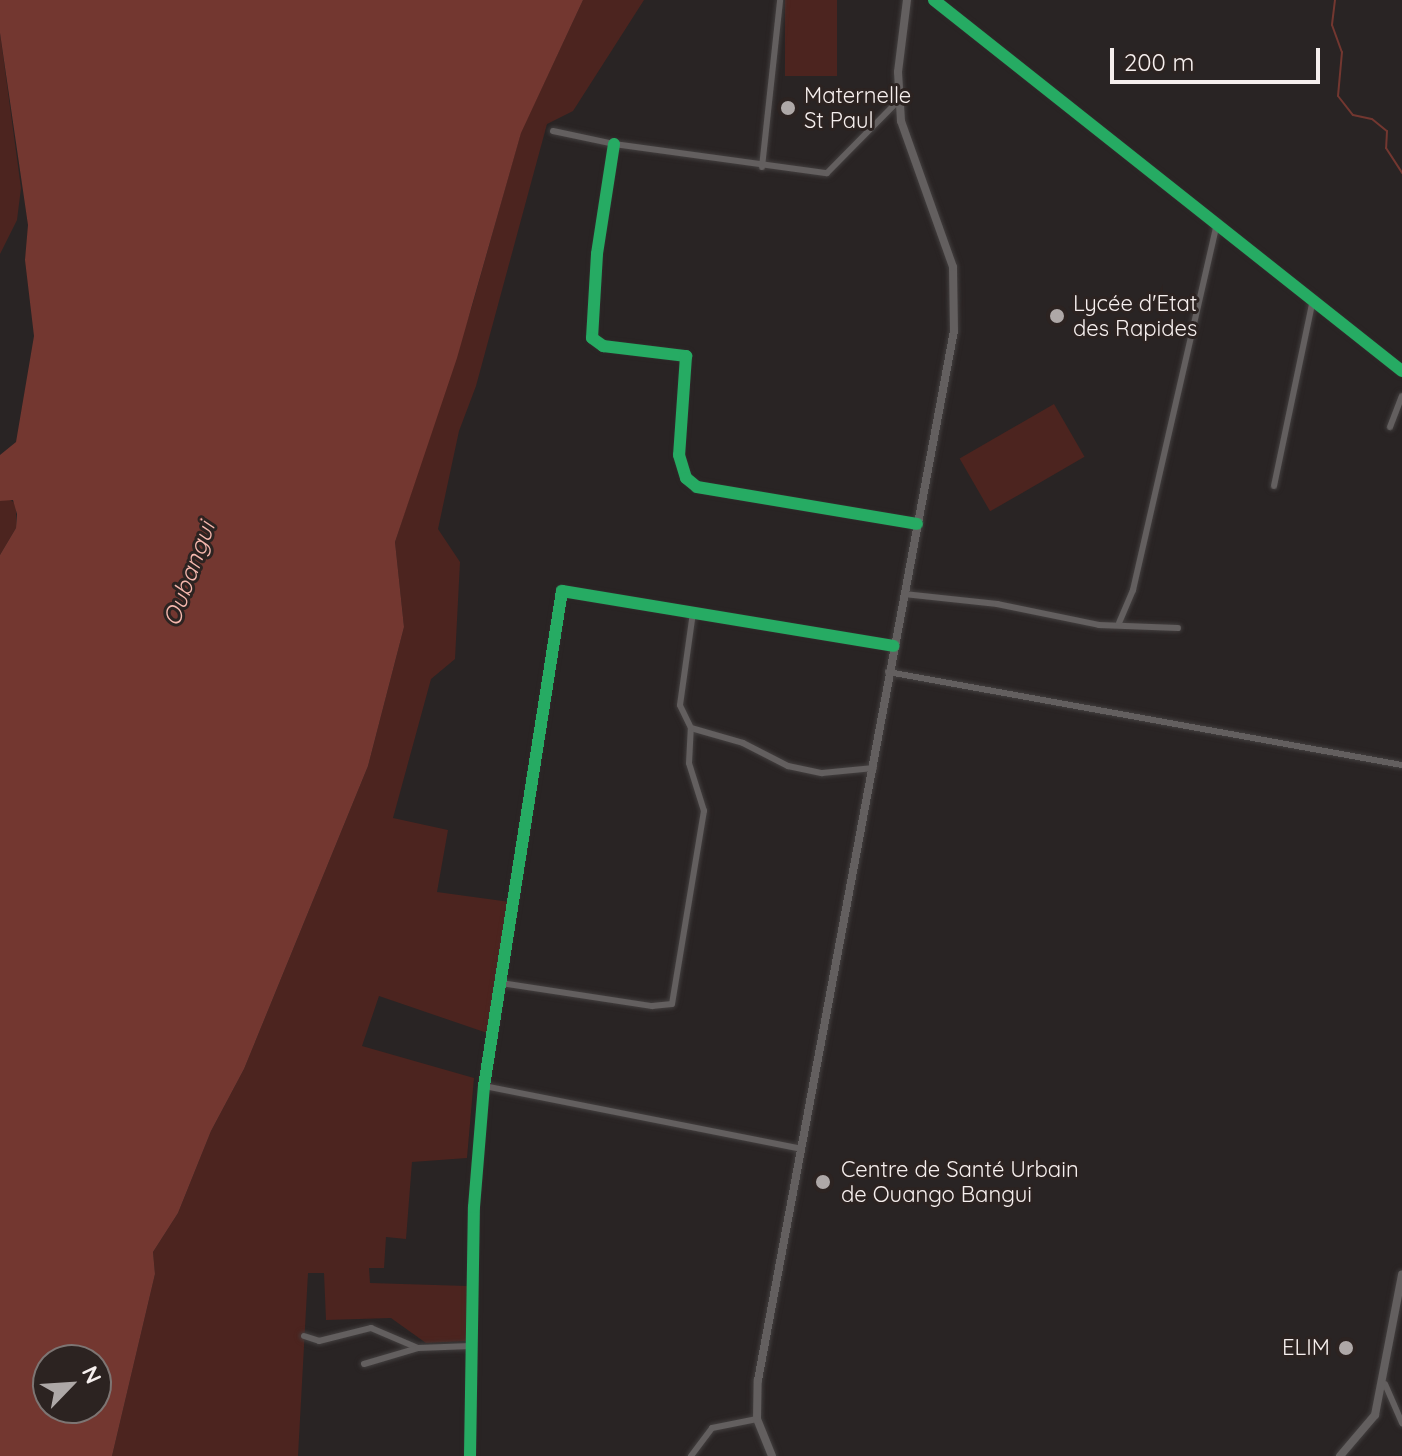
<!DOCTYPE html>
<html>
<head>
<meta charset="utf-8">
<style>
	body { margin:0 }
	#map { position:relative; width:1402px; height:1456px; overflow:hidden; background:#292424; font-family:Quicksand,sans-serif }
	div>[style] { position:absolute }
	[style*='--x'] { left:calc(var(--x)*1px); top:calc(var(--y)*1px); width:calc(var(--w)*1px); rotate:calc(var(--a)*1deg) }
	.green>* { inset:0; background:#4c241f; transform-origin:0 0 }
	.water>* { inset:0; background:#733730 }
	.stream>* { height:2px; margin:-1px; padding:0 1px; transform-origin:1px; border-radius:1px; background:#733730 }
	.roads { filter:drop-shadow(0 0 2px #433f3f) drop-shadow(0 0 2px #433f3f) }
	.street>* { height:6px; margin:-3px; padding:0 3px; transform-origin:3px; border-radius:3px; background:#635f5f }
	.secondary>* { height:8px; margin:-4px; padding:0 4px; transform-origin:4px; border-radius:4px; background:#635f5f }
	.cycleway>* { height:12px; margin:-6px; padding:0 6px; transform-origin:6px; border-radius:6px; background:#26ab63 }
	.dots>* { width:22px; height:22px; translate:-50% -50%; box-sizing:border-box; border:4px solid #2c2321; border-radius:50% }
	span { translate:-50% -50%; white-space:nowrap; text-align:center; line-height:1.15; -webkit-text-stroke:6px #2c2321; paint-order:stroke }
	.poi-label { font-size:22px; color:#f6efee }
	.left { translate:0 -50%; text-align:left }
	.right { translate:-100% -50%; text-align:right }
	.water-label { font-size:24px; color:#f6b8ae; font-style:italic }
	.north { position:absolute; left:32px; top:1344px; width:80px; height:80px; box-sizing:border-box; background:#2c2321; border:2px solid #7d7573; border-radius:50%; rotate:65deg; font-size:22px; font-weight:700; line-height:32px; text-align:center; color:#f6efee }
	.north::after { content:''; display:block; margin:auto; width:28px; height:36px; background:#aea8a7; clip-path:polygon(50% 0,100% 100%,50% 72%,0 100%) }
	.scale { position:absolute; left:1110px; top:48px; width:210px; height:36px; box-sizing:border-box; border:4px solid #f6efee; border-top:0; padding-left:10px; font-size:24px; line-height:28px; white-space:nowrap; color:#f6efee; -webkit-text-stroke:6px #2c2321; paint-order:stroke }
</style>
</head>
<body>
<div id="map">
	<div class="green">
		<i style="clip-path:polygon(583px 0,644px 0,573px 111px,547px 124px,476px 386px,459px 431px,438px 529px,460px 562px,455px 659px,431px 679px,393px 818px,448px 830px,437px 892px,517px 903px,496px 1036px,379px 996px,362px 1046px,474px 1078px,467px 1158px,412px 1162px,406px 1239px,386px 1237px,384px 1268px,369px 1268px,370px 1283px,467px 1286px,466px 1341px,426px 1343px,391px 1318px,326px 1320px,324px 1273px,308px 1273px,298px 1456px,112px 1456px,155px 1274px,153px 1252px,178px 1213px,211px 1131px,244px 1069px,368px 766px,404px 627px,395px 542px,472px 306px,521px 132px)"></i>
		<i style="left:785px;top:0;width:52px;height:76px"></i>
		<i style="clip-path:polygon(0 33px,21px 188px,17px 220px,0 254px)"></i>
		<i style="left:1054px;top:404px;width:61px;height:109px;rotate:60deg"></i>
		<i style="clip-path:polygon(9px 499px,16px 504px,16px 528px,0 555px,0 501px)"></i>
	</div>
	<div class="water">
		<i style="clip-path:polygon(evenodd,0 0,583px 0,521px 133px,457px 358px,395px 542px,404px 627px,368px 766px,244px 1069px,211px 1131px,178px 1213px,153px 1252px,155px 1274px,112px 1456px,0 1456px,0 555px,16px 528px,17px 514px,13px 500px,0 501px,0 455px,16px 442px,34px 336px,25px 260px,28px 225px,0 33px,0 0,48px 1360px,96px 1360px,96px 1408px,48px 1408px,48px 1360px)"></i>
	</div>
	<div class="stream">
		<i style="--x:1335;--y:0;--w:25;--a:97"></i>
		<i style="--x:1332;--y:25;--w:29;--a:70"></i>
		<i style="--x:1342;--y:52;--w:44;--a:95.2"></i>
		<i style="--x:1338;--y:96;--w:24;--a:52"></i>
		<i style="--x:1353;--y:115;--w:19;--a:12"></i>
		<i style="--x:1372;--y:119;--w:19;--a:39"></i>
		<i style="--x:1387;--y:131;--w:17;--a:93"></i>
		<i style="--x:1386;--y:148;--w:30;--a:57"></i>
	</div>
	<div class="roads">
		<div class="street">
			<i style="--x:934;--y:0;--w:597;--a:38.41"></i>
			<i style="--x:553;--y:131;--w:62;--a:12"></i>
			<i style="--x:614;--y:144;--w:215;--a:7.8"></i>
			<i style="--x:827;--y:173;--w:101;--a:-45.4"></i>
			<i style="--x:614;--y:144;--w:111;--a:98.8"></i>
			<i style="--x:597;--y:254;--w:84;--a:93.4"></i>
			<i style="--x:592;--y:338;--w:14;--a:36"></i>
			<i style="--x:603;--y:346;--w:84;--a:6.9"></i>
			<i style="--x:686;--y:356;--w:99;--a:94"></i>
			<i style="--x:679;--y:455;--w:24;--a:73"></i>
			<i style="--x:686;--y:478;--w:14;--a:39"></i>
			<i style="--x:697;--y:487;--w:223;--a:9.5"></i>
			<i style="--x:762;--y:167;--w:168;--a:-83.8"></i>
			<i style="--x:1390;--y:427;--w:33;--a:-69"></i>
			<i style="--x:1274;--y:486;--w:190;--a:-78.2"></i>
			<i style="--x:904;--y:594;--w:94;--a:6.1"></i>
			<i style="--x:997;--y:604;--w:104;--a:11.6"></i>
			<i style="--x:1099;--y:625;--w:79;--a:2.2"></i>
			<i style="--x:1119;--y:623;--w:36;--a:-67"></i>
			<i style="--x:1133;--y:590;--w:376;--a:-77.1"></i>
			<i style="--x:888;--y:672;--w:522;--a:10.26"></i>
			<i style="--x:691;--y:728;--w:54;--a:16.1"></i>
			<i style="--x:743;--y:743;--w:51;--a:27.1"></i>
			<i style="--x:788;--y:766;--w:35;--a:12"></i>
			<i style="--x:822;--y:773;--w:52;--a:-5.5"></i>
			<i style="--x:501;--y:983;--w:153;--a:8.7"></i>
			<i style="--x:652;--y:1006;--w:20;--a:-6"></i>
			<i style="--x:672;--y:1004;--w:196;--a:-80.6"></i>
			<i style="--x:704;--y:811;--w:50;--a:-107.4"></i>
			<i style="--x:689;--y:763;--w:35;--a:-87"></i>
			<i style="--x:691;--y:728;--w:25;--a:-116"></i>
			<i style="--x:680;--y:705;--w:93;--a:-82"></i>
			<i style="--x:484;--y:1086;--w:324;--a:11.2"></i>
			<i style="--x:304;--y:1336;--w:16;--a:18"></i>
			<i style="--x:319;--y:1341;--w:54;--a:-14"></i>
			<i style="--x:371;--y:1328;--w:51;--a:23.1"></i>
			<i style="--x:364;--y:1364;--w:56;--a:-16.5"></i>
			<i style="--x:418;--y:1348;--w:53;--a:-2.2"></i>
			<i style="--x:1385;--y:1384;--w:43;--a:66.4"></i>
			<i style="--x:470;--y:1456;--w:249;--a:-89.1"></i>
			<i style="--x:474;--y:1207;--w:121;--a:-85.3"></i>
			<i style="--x:484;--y:1086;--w:501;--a:-81.05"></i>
			<i style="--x:562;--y:591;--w:336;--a:9.4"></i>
			<i style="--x:691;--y:1456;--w:35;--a:-53"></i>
			<i style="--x:712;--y:1428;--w:46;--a:-11.3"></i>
		</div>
		<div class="secondary">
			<i style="--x:772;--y:1456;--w:40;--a:-112"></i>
			<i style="--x:757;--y:1419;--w:39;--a:-89"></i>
			<i style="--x:758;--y:1380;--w:1067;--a:-79.42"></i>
			<i style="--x:954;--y:331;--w:64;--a:-90.9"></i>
			<i style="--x:953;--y:267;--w:155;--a:-109.6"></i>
			<i style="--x:901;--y:121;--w:49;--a:-93.5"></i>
			<i style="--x:898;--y:72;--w:73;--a:-82.9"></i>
			<i style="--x:1340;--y:1456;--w:54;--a:-49.5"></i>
			<i style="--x:1375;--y:1415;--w:143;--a:-79.1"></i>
		</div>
	</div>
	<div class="cycleway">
		<i style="--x:934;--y:0;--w:597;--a:38.41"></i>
		<i style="--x:614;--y:144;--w:111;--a:98.8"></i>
		<i style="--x:597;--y:254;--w:84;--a:93.4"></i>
		<i style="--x:592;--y:338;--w:14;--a:36"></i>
		<i style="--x:603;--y:346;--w:84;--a:6.9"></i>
		<i style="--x:686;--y:356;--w:99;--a:94"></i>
		<i style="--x:679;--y:455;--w:24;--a:73"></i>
		<i style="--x:686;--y:478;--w:14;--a:39"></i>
		<i style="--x:697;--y:487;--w:223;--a:9.5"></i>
		<i style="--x:470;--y:1456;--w:249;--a:-89.1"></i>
		<i style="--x:474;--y:1207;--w:121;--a:-85.3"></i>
		<i style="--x:484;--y:1086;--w:501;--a:-81.05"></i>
		<i style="--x:562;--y:591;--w:336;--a:9.4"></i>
	</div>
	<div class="dots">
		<i style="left:788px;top:108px;background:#aea8a7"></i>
		<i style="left:1057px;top:316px;background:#aea8a7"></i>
		<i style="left:823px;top:1182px;background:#aea8a7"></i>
		<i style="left:1346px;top:1348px;background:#aea8a7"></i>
	</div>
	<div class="poi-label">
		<span class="left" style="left:804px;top:108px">Maternelle<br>St Paul</span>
		<span class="left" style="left:1073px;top:316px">Lycée d'Etat<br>des Rapides</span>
		<span class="left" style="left:841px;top:1182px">Centre de Santé Urbain<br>de Ouango Bangui</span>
		<span class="right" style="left:1330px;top:1348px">ELIM</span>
	</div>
	<div class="water-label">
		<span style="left:189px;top:574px;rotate:-70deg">Oubangui</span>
	</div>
	<div class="north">N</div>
	<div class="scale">200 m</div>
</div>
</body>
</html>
